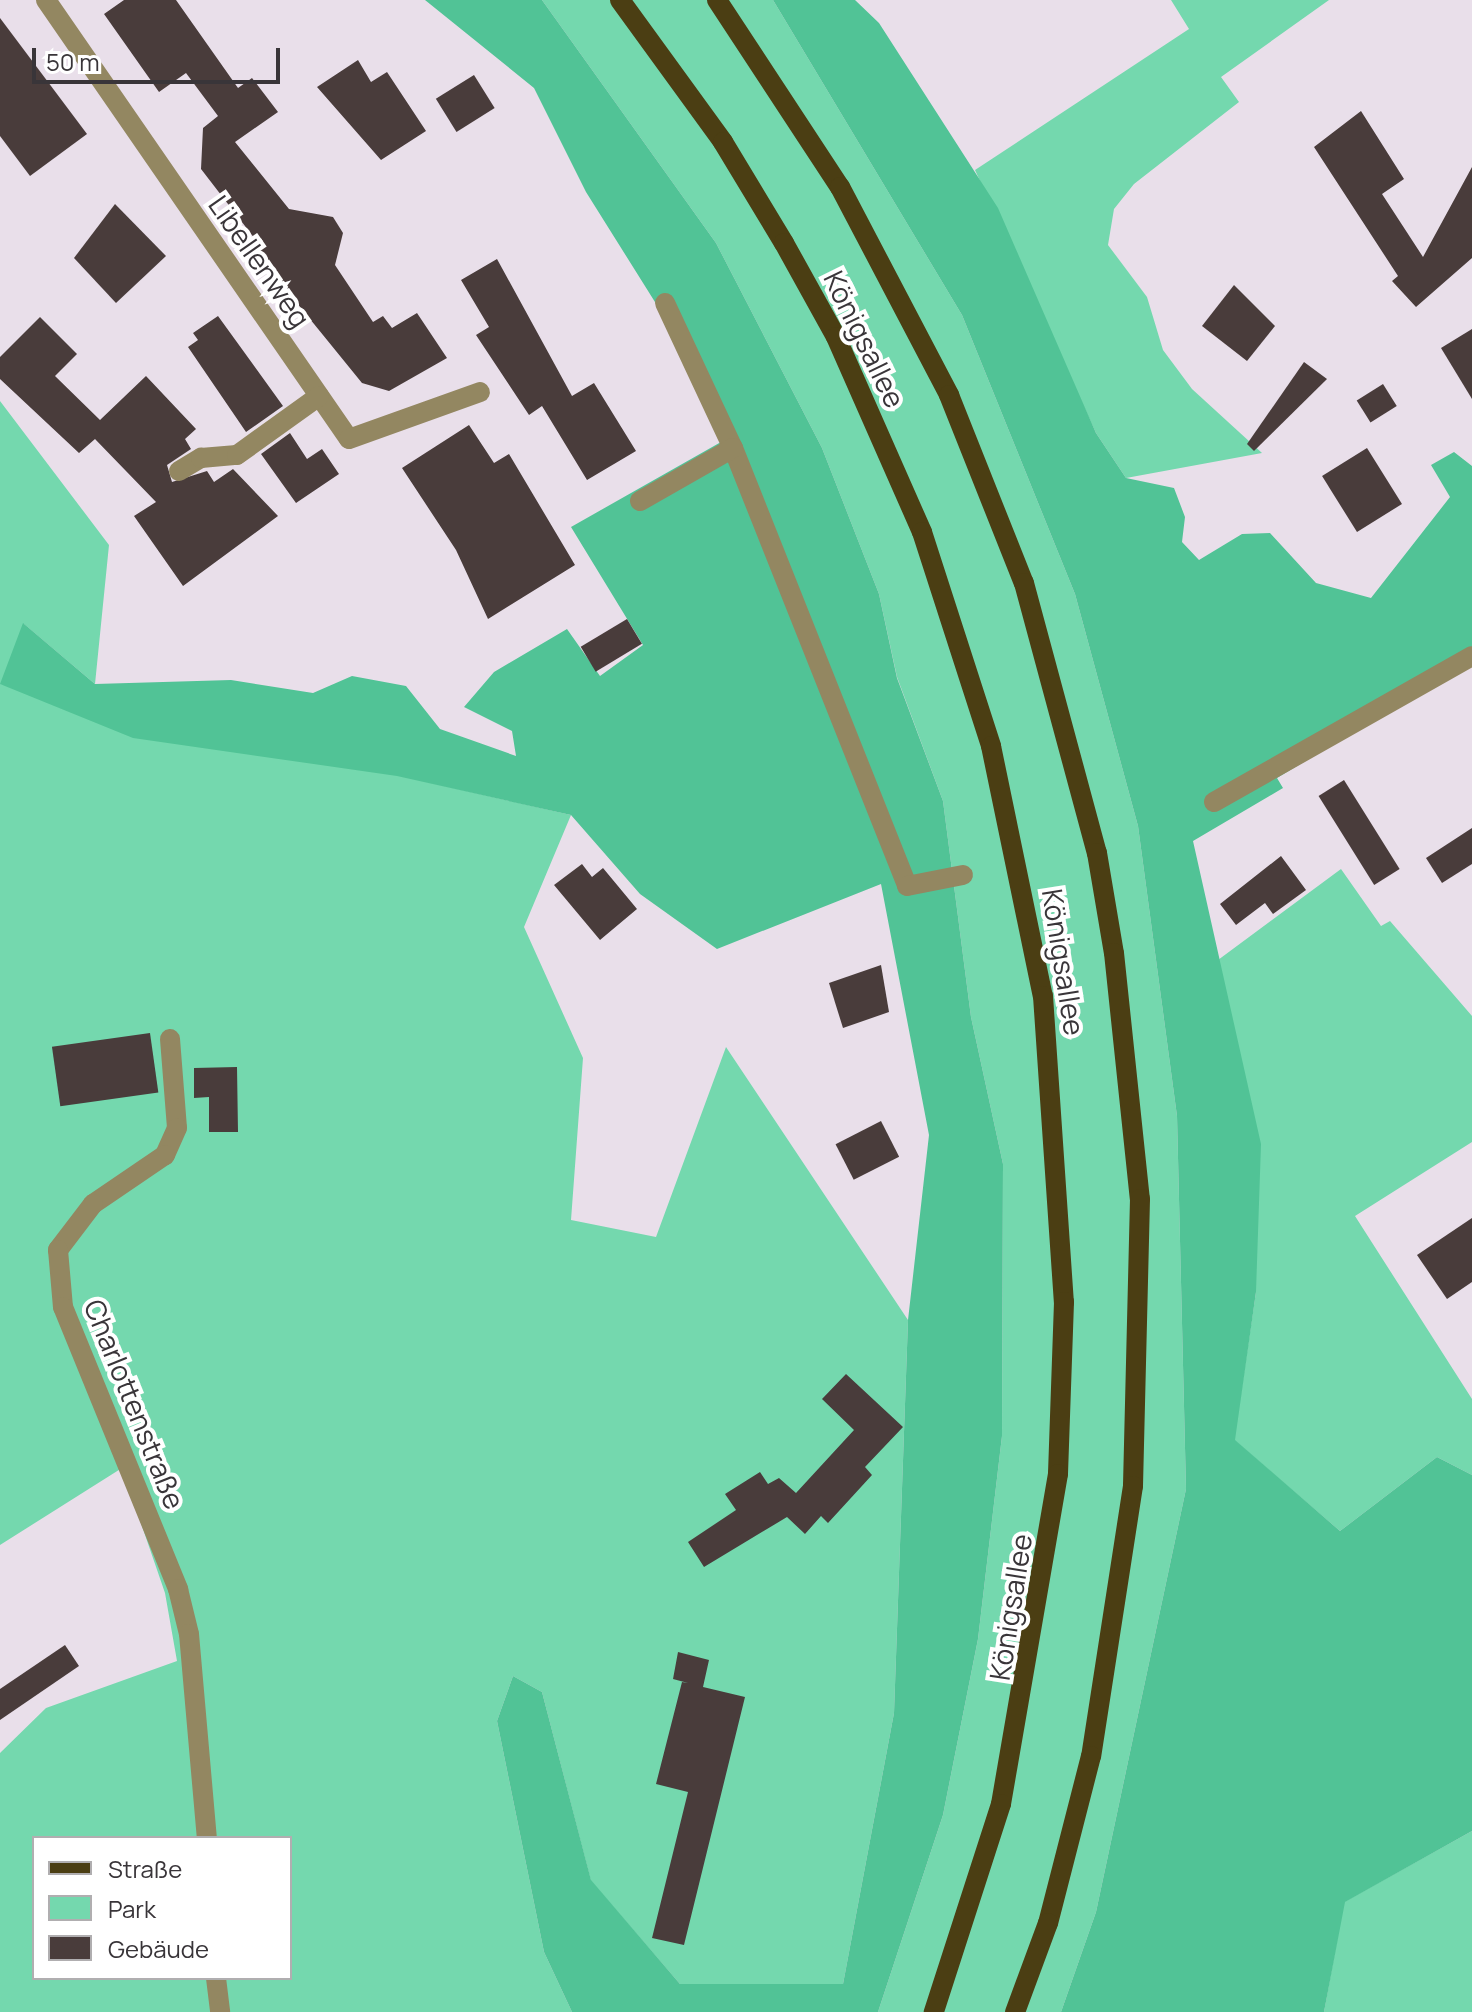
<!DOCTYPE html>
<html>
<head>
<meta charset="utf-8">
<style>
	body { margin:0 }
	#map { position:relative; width:1472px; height:2012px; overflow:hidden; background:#e9dfea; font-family:Manrope,sans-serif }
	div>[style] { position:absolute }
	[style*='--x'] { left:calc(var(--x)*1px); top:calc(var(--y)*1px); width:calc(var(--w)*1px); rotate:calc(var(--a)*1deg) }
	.green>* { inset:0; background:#74d8ae }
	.forest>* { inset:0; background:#51c396 }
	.building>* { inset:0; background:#493c3b; transform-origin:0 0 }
	.minor>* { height:20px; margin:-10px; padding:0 10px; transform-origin:10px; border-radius:10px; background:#938761 }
	.major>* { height:20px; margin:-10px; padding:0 10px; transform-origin:10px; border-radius:10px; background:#4b3e13 }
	span { translate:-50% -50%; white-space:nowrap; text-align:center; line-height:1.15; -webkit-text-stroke:8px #fff; paint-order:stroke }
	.street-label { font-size:28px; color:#393539 }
	.legend { position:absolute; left:32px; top:1836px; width:260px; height:144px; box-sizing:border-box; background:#fff; border:2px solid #b0aeb0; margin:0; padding:10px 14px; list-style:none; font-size:24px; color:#393539 }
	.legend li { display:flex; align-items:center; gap:16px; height:40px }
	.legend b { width:40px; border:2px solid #b0aeb0 }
	.scale { position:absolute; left:32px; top:48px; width:248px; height:36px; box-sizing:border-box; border:4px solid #393539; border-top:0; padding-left:10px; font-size:24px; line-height:28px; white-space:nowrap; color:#393539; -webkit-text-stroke:6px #fff; paint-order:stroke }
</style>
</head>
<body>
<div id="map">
	<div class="green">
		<i style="clip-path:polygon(542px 0,773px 0,962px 315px,1075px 594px,1138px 826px,1177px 1116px,1186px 1489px,1096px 1912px,1061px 2012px,878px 2012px,943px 1815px,978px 1639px,1002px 1436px,1003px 1164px,971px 1017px,943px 801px,897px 677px,879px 594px,822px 448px,716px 243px)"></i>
		<i style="clip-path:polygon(1171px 0,1329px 0,1221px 77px,1239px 102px,1134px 184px,1114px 209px,1108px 245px,1147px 297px,1163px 350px,1192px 389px,1262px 453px,1126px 478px,1096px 433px,975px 170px,1189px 29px)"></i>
		<i style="clip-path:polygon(evenodd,0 401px,109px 545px,95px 684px,24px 624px,1px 684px,571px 815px,524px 927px,583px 1058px,571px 1220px,656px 1237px,726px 1047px,908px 1320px,894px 1713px,843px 1984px,680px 1984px,591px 1881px,542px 1692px,513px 1676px,497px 1721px,544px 1952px,572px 2012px,0 2012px,0 1753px,46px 1708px,177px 1661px,165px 1593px,122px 1468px,0 1545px,0 401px,34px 1838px,290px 1838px,290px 1978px,34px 1978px,34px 1838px)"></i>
		<i style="clip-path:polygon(1341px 869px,1381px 926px,1390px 921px,1472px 1016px,1472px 1142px,1355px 1216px,1472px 1399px,1472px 1475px,1437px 1457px,1340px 1531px,1234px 1440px,1256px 1292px,1218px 960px)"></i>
		<i style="clip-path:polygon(1472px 1831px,1472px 2012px,1324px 2012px,1344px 1902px)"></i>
	</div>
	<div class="forest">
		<i style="clip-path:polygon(425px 0,542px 0,716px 243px,822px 448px,879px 594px,897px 678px,943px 801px,971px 1017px,1003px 1164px,1002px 1436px,978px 1639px,943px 1815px,878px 2012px,572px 2012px,544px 1952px,497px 1721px,513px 1676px,542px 1692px,591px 1880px,680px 1984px,843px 1984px,894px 1713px,908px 1320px,929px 1135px,881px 884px,717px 949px,640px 894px,571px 815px,397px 776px,133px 738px,0 684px,23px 623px,95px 684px,231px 680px,313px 693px,352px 676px,406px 686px,440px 729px,516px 756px,512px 731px,464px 707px,494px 672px,567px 629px,600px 676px,643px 645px,571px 527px,721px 442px,660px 310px,586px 192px,534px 88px)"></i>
		<i style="clip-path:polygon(773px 0,855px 0,879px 23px,998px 208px,1096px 433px,1126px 478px,1174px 488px,1185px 517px,1182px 542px,1199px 560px,1242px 534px,1270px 533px,1316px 583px,1371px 598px,1450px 497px,1431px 465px,1454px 452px,1472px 466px,1472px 661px,1277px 778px,1283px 788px,1193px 841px,1261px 1144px,1256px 1292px,1235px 1440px,1340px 1531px,1437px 1457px,1472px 1475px,1472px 1831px,1345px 1902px,1324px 2012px,1061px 2012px,1096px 1912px,1186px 1489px,1177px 1116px,1138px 826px,1075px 594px,962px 315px)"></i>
	</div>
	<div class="building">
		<i style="clip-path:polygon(124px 0,176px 0,238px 88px,252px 78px,278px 112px,235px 142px,289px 209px,333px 217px,343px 233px,335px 265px,373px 322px,383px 316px,392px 328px,417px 313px,447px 358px,389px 391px,362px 383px,249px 244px,255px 239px,201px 169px,203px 128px,218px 116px,186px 73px,159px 92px,104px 14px)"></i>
		<i style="clip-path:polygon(0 18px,87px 134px,30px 176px,0 136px)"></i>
		<i style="clip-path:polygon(358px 60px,371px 82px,387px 72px,426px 131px,381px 160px,317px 87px)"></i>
		<i style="left:474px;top:75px;width:39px;height:45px;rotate:58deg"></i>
		<i style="clip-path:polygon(1361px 111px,1404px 179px,1382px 194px,1423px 257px,1472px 167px,1472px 258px,1416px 307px,1392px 281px,1398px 276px,1314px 147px)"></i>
		<i style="clip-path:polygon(115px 204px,166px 256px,116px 303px,74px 258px)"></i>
		<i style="clip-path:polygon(497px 259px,572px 396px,594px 383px,636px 451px,587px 480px,542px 406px,529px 415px,476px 335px,489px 327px,461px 280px)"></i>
		<i style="clip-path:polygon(1234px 285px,1275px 326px,1247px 361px,1202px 326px)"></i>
		<i style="clip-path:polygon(218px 316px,283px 406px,246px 432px,188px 347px,198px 340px,193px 333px)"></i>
		<i style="clip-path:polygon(40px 317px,77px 354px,55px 376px,100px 420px,146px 376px,196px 429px,185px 439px,191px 449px,167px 465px,172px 482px,207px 471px,214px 482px,233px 469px,278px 516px,183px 586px,134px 516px,156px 502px,95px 439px,79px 453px,0 379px,0 357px)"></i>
		<i style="clip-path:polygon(1472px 329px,1472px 399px,1441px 348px)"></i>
		<i style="clip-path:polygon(1304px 362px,1327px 379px,1254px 451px,1247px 444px)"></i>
		<i style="left:1383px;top:384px;width:26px;height:31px;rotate:58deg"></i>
		<i style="clip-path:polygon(469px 425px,494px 463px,509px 454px,575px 565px,488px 619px,456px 550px,402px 468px)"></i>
		<i style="clip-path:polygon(290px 433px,307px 459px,322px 449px,339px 474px,296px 503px,261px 454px)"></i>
		<i style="left:1367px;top:448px;width:66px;height:53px;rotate:58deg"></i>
		<i style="left:627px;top:619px;width:29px;height:54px;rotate:59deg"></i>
		<i style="left:1344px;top:780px;width:105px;height:30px;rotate:58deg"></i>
		<i style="clip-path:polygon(1472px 828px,1472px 864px,1442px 883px,1426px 858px)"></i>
		<i style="clip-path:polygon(1281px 856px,1306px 890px,1273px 914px,1265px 903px,1236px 925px,1220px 904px)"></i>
		<i style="clip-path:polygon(582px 864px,592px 877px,603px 868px,637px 909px,600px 940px,554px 885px)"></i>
		<i style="clip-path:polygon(881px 965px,889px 1012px,843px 1028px,829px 983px)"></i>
		<i style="left:150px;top:1033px;width:60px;height:99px;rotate:82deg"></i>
		<i style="clip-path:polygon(237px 1067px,238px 1132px,209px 1132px,209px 1097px,194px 1098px,194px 1068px)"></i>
		<i style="left:881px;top:1121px;width:40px;height:51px;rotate:63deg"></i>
		<i style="clip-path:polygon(1472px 1218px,1472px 1282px,1447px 1299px,1417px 1255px)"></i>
		<i style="clip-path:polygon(846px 1374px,903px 1427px,865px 1467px,872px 1475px,828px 1523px,821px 1516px,805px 1534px,787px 1517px,704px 1567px,688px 1542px,736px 1510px,725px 1494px,760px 1472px,768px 1484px,779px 1478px,796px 1493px,854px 1430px,822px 1399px)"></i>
		<i style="clip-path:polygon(65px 1645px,79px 1666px,0 1720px,0 1689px)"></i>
		<i style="clip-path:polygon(678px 1652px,709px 1660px,703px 1687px,745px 1697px,684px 1945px,652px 1938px,688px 1792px,656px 1784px,682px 1682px,688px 1683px,673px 1679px)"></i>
	</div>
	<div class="minor">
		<i style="--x:46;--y:0;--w:533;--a:55.39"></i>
		<i style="--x:349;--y:439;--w:139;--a:-19.7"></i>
		<i style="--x:665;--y:303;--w:160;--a:64.9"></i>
		<i style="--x:733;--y:448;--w:471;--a:68.3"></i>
		<i style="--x:907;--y:886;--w:57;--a:-11.1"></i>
		<i style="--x:179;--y:471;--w:26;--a:-31"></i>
		<i style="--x:201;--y:458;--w:36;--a:-5"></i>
		<i style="--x:237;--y:455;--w:101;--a:-35.7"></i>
		<i style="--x:640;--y:501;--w:107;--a:-29.7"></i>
		<i style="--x:1214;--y:802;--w:296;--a:-29.5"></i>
		<i style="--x:170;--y:1039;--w:89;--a:85.5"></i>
		<i style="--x:177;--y:1128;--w:30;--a:114"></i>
		<i style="--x:165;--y:1155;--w:87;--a:145.8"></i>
		<i style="--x:93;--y:1204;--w:58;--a:127.3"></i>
		<i style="--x:58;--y:1250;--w:57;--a:85"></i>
		<i style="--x:63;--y:1307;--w:305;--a:67.8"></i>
		<i style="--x:178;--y:1589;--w:46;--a:76.3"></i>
		<i style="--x:189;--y:1634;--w:205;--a:85"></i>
		<i style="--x:216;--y:1978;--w:34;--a:83"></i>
	</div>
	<div class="major">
		<i style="--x:620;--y:0;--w:175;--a:54"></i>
		<i style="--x:723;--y:142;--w:118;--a:58.9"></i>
		<i style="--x:784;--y:243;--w:107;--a:61"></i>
		<i style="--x:836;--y:337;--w:213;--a:66.2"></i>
		<i style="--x:922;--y:532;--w:225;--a:72.1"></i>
		<i style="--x:991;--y:746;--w:255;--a:78.3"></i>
		<i style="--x:1043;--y:996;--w:307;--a:86.1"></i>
		<i style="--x:1064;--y:1302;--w:172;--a:92"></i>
		<i style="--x:1058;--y:1474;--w:335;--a:99.8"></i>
		<i style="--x:1001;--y:1804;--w:219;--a:107.9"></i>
		<i style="--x:717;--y:0;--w:224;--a:56.7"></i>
		<i style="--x:840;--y:187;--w:235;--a:62.3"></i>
		<i style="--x:949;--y:395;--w:202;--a:68.3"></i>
		<i style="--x:1024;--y:583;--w:280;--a:74.9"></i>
		<i style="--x:1097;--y:853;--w:101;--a:80.4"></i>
		<i style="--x:1114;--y:953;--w:247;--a:84"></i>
		<i style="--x:1140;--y:1199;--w:287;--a:91.4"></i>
		<i style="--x:1133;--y:1486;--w:273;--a:98.8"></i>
		<i style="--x:1091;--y:1756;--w:172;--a:104.4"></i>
		<i style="--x:1048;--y:1923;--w:95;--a:110.3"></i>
	</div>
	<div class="street-label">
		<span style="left:260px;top:261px;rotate:55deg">Libellenweg</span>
		<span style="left:865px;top:339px;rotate:64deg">Königsallee</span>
		<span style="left:1064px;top:962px;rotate:81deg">Königsallee</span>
		<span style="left:135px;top:1404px;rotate:68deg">Charlottenstraße</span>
		<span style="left:1010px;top:1607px;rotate:-81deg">Königsallee</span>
	</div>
	<ul class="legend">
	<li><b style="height:10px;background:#4b3e13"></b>Straße</li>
	<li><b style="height:22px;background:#74d8ae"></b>Park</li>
	<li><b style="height:22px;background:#493c3b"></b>Gebäude</li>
	</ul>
	<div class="scale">50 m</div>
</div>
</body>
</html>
